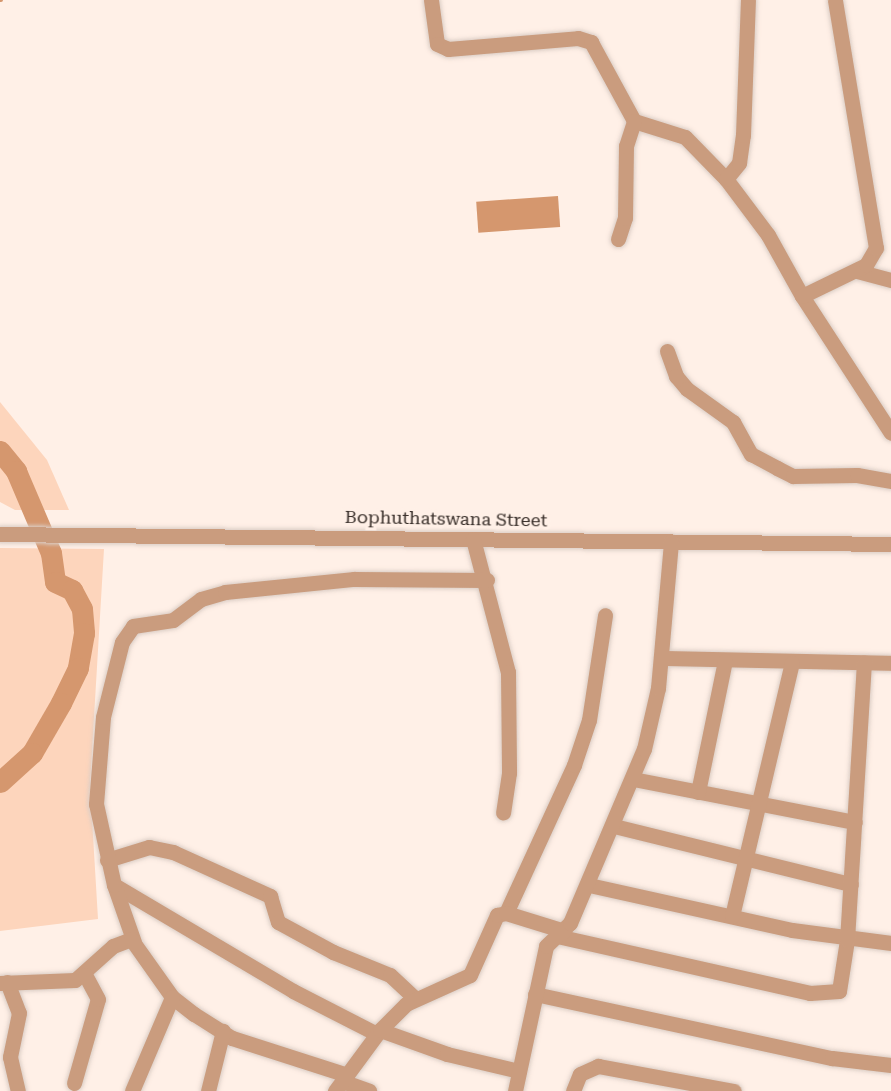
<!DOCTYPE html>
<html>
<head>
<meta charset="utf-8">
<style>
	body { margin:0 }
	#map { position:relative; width:891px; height:1091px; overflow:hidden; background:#fff0e7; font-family:"Roboto Serif",serif }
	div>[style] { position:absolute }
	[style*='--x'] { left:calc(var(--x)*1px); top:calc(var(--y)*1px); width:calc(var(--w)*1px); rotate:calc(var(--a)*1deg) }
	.green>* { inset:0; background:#fdd5bc }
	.water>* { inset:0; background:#d5976e; transform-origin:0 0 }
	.stream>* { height:4px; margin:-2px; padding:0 2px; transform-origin:2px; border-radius:2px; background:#d5976e }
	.river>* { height:21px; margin:-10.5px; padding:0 10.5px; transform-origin:10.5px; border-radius:10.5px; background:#d5976e }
	.roads { filter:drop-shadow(0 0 2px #dbcdc5) drop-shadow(0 0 2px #dbcdc5) }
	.minor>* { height:15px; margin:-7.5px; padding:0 7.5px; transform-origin:7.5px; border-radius:7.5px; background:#ca9c7e }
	span { translate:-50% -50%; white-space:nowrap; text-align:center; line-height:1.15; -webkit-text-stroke:6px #fff0e7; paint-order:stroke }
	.street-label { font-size:18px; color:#382e29 }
</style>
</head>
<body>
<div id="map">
	<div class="green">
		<i style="clip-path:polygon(0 402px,47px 460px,69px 510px,15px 510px,0 502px)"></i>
		<i style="clip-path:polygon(0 548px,104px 549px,90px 785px,98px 919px,0 931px)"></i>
	</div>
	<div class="water">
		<i style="left:558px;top:196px;width:31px;height:82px;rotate:86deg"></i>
	</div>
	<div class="stream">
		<i style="--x:0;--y:0;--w:1;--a:0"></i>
	</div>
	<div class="river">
		<i style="--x:0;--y:451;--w:26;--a:51"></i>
		<i style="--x:16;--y:471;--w:89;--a:66.9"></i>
		<i style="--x:51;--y:553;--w:29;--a:82"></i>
		<i style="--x:55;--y:582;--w:19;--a:25"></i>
		<i style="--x:72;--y:590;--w:21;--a:62"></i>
		<i style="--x:82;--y:609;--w:24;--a:85"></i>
		<i style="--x:84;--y:633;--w:36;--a:100"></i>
		<i style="--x:78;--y:668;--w:39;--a:116"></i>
		<i style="--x:61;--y:703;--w:58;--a:120.1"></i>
		<i style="--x:32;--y:753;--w:43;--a:137.8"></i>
	</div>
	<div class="roads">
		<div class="minor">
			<i style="--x:431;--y:0;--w:44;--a:82.2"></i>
			<i style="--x:437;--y:44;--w:12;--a:24"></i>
			<i style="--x:448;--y:49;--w:130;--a:-4.8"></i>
			<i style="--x:578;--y:38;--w:14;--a:17"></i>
			<i style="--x:591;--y:42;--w:90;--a:61.4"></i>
			<i style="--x:634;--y:121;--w:53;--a:17.4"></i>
			<i style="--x:685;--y:137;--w:59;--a:45.7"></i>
			<i style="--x:726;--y:179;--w:70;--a:53.1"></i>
			<i style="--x:768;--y:235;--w:70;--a:60.9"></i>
			<i style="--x:802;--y:296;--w:163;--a:57"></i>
			<i style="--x:726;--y:179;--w:21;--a:-51"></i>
			<i style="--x:739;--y:163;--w:28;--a:-82"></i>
			<i style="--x:743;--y:135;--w:135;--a:-87.9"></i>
			<i style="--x:618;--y:239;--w:22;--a:-72"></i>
			<i style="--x:625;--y:218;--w:72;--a:-89.2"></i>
			<i style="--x:626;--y:146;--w:26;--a:-72"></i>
			<i style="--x:857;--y:271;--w:35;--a:15"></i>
			<i style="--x:802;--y:296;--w:71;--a:-25.8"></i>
			<i style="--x:866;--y:265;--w:20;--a:-60"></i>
			<i style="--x:876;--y:248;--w:251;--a:-99.4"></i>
			<i style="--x:667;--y:351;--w:27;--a:70"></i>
			<i style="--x:676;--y:376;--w:17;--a:50"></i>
			<i style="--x:687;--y:389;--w:57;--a:35.7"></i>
			<i style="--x:733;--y:422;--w:37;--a:61"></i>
			<i style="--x:751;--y:454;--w:30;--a:28"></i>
			<i style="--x:777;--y:468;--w:18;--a:27"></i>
			<i style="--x:793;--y:476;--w:64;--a:-0.9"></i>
			<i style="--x:857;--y:475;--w:35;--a:10"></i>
			<i style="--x:0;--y:534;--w:891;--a:0.64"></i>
			<i style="--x:473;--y:539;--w:138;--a:75.3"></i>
			<i style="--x:508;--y:672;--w:101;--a:89.4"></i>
			<i style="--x:509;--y:773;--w:40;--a:98.5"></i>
			<i style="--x:661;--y:658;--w:230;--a:1.2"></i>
			<i style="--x:633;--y:779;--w:226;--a:11"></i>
			<i style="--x:698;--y:792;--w:134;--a:-78.4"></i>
			<i style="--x:614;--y:826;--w:244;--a:13.8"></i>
			<i style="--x:107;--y:860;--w:44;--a:-17.2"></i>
			<i style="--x:149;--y:847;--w:25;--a:12"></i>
			<i style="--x:173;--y:852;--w:107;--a:24.4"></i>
			<i style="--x:270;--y:896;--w:27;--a:73"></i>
			<i style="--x:278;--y:922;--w:63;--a:28.6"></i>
			<i style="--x:333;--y:952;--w:61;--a:22"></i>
			<i style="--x:390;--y:975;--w:34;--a:43"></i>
			<i style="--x:114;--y:885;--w:208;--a:30.6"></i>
			<i style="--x:293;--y:991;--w:94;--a:27.1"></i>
			<i style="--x:589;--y:885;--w:208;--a:12.5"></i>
			<i style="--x:792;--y:930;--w:100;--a:7.5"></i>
			<i style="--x:506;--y:913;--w:163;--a:-65.3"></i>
			<i style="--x:574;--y:765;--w:47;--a:-71.6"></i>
			<i style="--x:589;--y:720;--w:106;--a:-81.3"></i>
			<i style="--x:732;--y:916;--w:260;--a:-76.7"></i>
			<i style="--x:557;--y:936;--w:259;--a:12.7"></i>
			<i style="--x:810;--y:993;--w:29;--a:-4"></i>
			<i style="--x:839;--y:991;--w:52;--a:-81.1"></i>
			<i style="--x:847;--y:940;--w:278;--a:-86.5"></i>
			<i style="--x:134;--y:942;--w:60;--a:-109.3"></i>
			<i style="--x:114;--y:885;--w:83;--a:-102.5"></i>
			<i style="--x:96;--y:804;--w:87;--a:-85.4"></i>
			<i style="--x:103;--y:717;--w:77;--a:-75.8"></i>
			<i style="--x:122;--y:642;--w:19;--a:-55"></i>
			<i style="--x:133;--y:626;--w:40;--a:-8.5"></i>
			<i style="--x:173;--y:620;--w:35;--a:-37"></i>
			<i style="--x:201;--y:599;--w:25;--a:-16"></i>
			<i style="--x:225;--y:592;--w:130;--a:-5.8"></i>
			<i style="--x:354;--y:579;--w:133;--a:0.4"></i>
			<i style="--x:7;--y:982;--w:33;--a:69"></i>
			<i style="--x:19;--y:1013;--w:45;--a:101.6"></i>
			<i style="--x:10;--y:1057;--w:35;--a:77"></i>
			<i style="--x:0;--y:983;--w:75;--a:-2.3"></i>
			<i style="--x:75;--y:980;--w:51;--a:-41.8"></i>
			<i style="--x:113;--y:946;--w:19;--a:-21"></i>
			<i style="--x:131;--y:939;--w:71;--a:54.7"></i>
			<i style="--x:172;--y:997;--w:28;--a:38"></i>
			<i style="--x:194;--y:1014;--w:45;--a:32.3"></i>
			<i style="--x:232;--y:1038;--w:121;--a:17.8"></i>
			<i style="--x:535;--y:994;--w:304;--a:12.2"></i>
			<i style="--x:832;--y:1058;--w:59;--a:6.8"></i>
			<i style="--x:380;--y:1030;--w:71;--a:19.7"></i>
			<i style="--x:447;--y:1054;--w:74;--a:13.3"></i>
			<i style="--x:342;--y:1081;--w:29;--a:20"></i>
			<i style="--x:74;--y:1083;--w:87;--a:-74.1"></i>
			<i style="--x:98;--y:999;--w:27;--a:-118"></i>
			<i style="--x:132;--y:1091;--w:102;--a:-66.9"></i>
			<i style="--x:208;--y:1091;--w:62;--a:-76"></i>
			<i style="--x:335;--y:1091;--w:76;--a:-53.6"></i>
			<i style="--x:380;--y:1030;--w:37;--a:-45"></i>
			<i style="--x:406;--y:1004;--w:70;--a:-24.4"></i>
			<i style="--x:470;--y:975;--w:66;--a:-65.8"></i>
			<i style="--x:497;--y:915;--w:9;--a:-13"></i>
			<i style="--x:506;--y:913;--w:61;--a:17.2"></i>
			<i style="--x:515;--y:1091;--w:148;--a:-77.9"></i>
			<i style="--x:546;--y:946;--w:33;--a:-44"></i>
			<i style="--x:570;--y:923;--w:189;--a:-67"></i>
			<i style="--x:644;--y:749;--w:63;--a:-77.1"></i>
			<i style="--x:658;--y:688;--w:147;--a:-84.9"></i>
			<i style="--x:573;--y:1091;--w:18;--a:-68"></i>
			<i style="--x:580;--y:1074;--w:20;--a:-24"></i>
			<i style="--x:598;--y:1066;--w:138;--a:10.4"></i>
		</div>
	</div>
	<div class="street-label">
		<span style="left:446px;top:519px;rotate:1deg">Bophuthatswana Street</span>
	</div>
</div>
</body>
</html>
